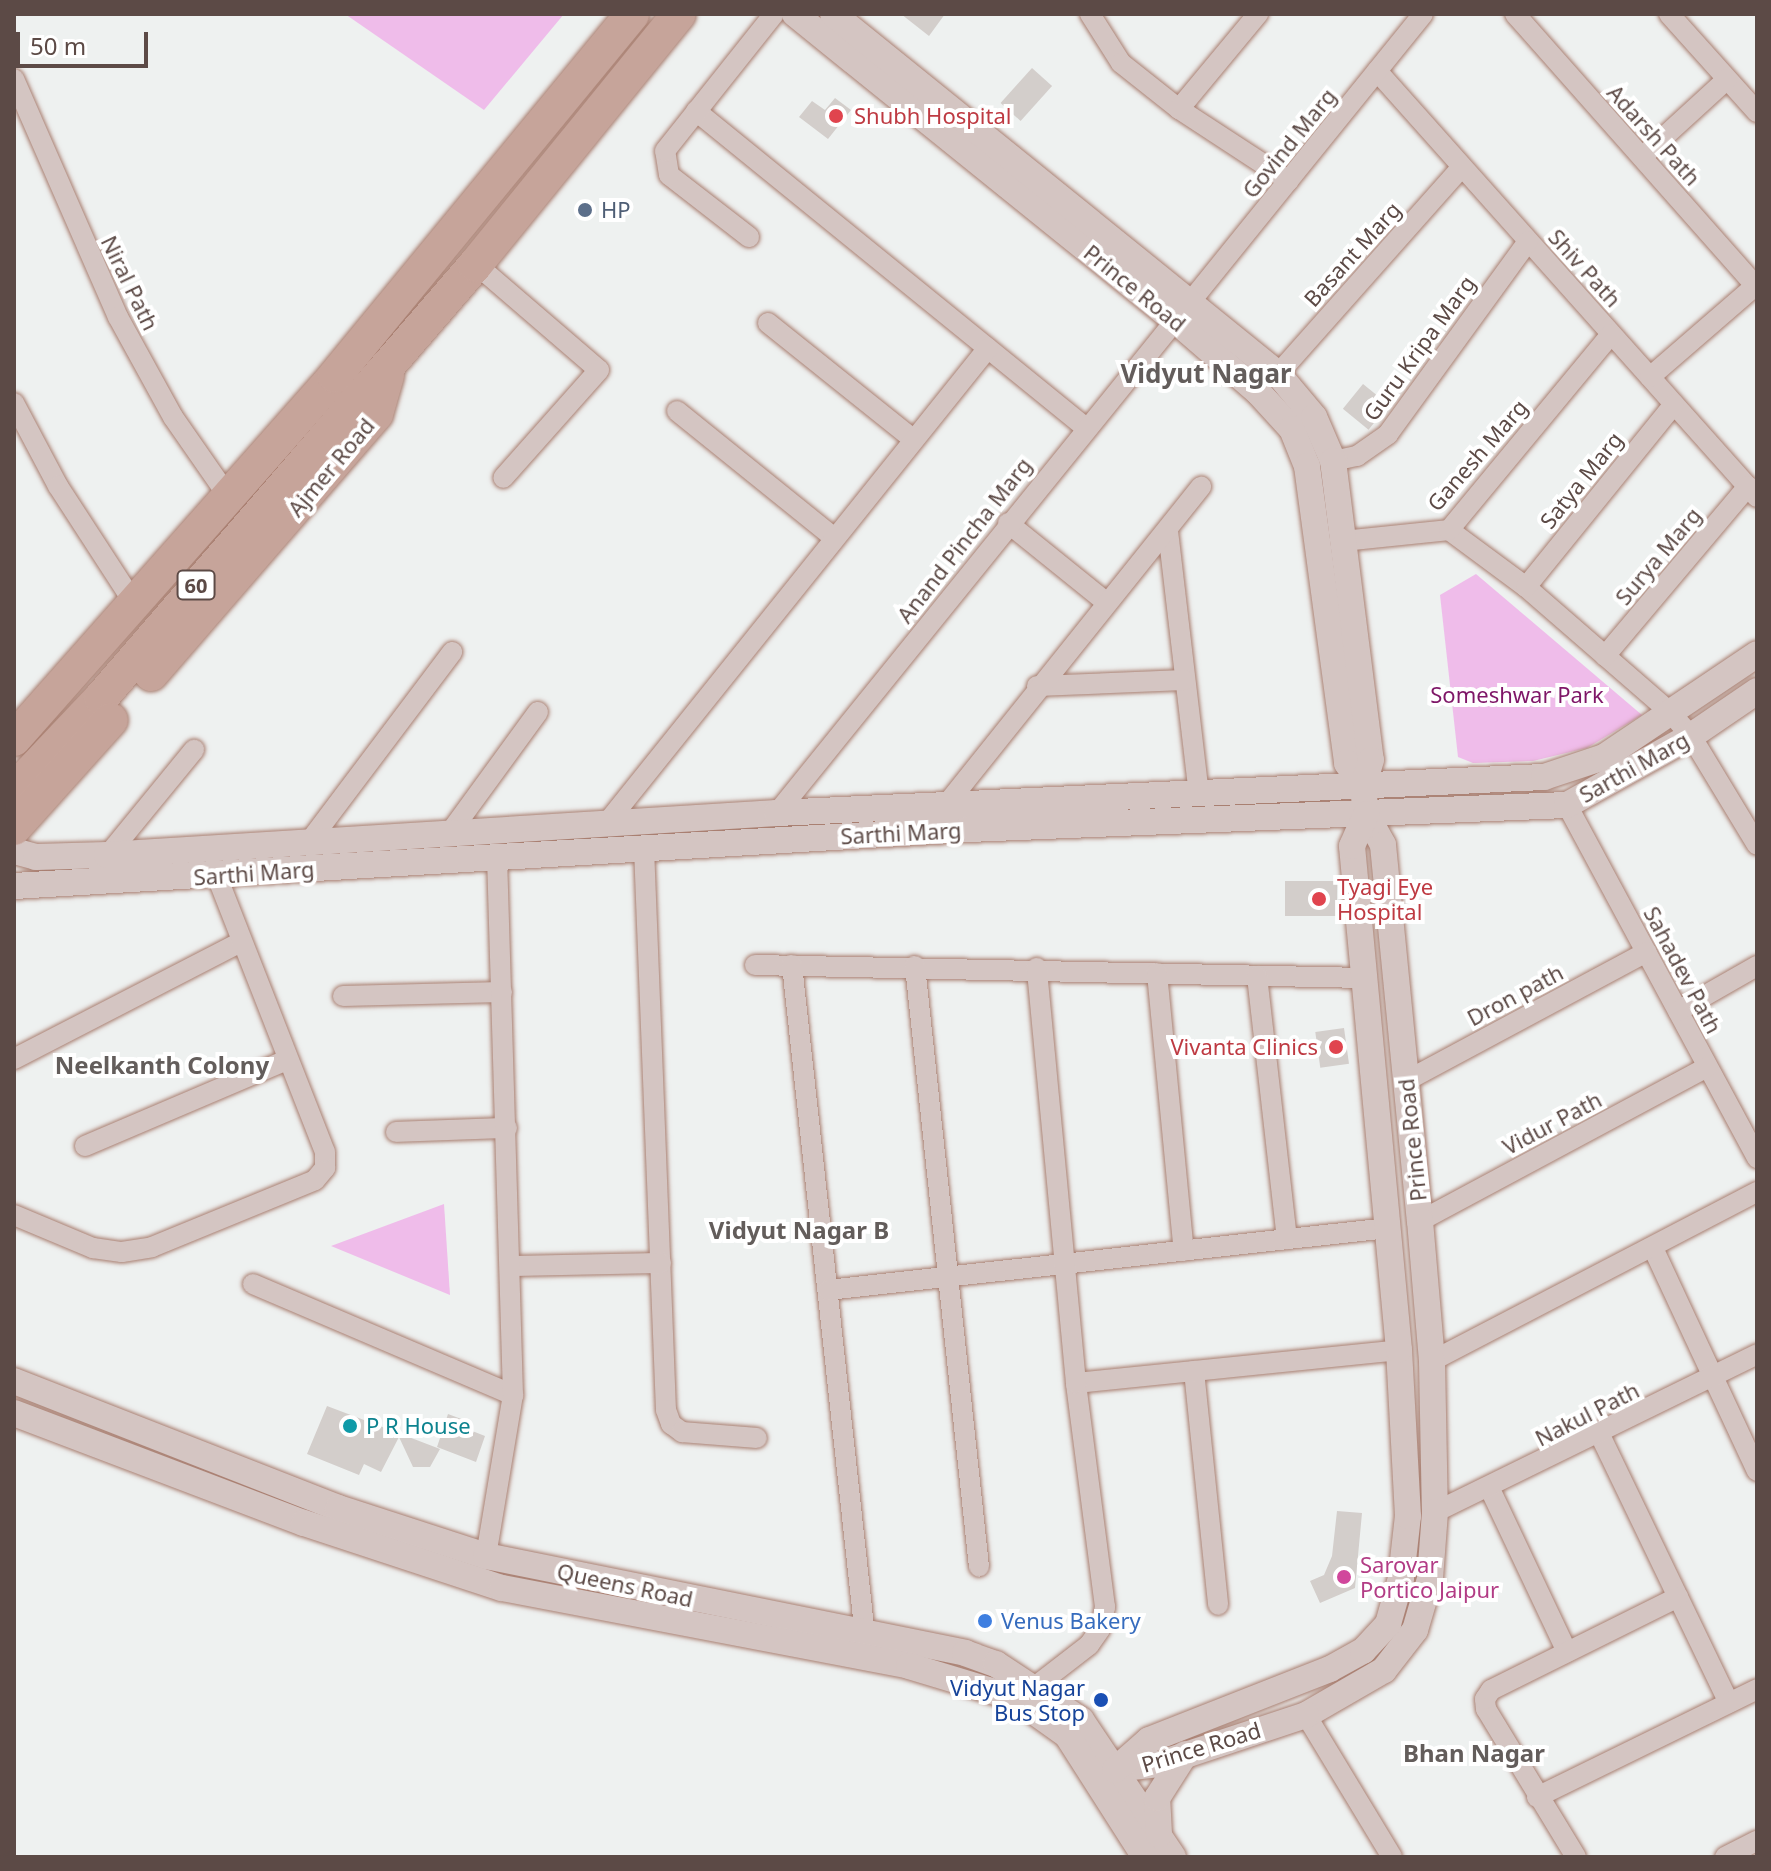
<!DOCTYPE html>
<html>
<head>
<meta charset="utf-8">
<style>
	body { margin:0 }
	#map { position:relative; width:1771px; height:1871px; overflow:hidden; background:#eef1f0; font-family:"Noto Sans",sans-serif }
	div>[style] { position:absolute }
	[style*='--x'] { left:calc(var(--x)*1px); top:calc(var(--y)*1px); width:calc(var(--w)*1px); rotate:calc(var(--a)*1deg) }
	.green>* { inset:0; background:#efbcea }
	.building>* { inset:0; background:#d3cecb; transform-origin:0 0 }
	.roads { filter:drop-shadow(0 0 2px #a97f71) drop-shadow(0 0 2px #a97f71) }
	.minor>* { height:20px; margin:-10px; padding:0 10px; transform-origin:10px; border-radius:10px; background:#d4c5c2 }
	.tertiary>* { height:26px; margin:-13px; padding:0 13px; transform-origin:13px; border-radius:13px; background:#d4c5c2 }
	.trunk>* { height:34px; margin:-17px; padding:0 17px; transform-origin:17px; border-radius:17px; background:#c6a49a }
	.dots>* { width:22px; height:22px; translate:-50% -50%; box-sizing:border-box; border:4px solid #fff; border-radius:50% }
	span { translate:-50% -50%; white-space:nowrap; text-align:center; line-height:1.15; -webkit-text-stroke:8px #fff; paint-order:stroke }
	.shield-label span { padding:2px 6px; background:#fff; border:2px solid; border-radius:6px; -webkit-text-stroke-width:0 }
	.shield-label { font-size:20px; color:#5c4a46; font-weight:700 }
	.health-label { font-size:22px; color:#be3a42 }
	.left { translate:0 -50%; text-align:left }
	.right { translate:-100% -50%; text-align:right }
	.street-label { font-size:22px; color:#5c4a46 }
	.service-label { font-size:22px; color:#4e5e75 }
	.park-label { font-size:22px; color:#7e1667 }
	.culture-label { font-size:22px; color:#0d838f }
	.hotel-label { font-size:22px; color:#b23c85 }
	.shop-label { font-size:22px; color:#366cbe }
	.transit-label { font-size:22px; color:#164399 }
	.neighbourhood-label { font-size:24px; color:#635d5b; font-weight:700 }
	.quarter-label { font-size:26px; color:#635d5b; font-weight:700 }
	.frame { position:absolute; inset:0; border:16px solid #5c4a46; pointer-events:none }
	.scale { position:absolute; left:16px; top:32px; width:132px; height:36px; box-sizing:border-box; border:4px solid #5c4a46; border-top:0; padding-left:10px; font-size:24px; line-height:28px; white-space:nowrap; color:#5c4a46; -webkit-text-stroke:6px #fff; paint-order:stroke }
</style>
</head>
<body>
<div id="map">
	<div class="green">
		<i style="clip-path:polygon(345px 14px,564px 14px,484px 110px)"></i>
		<i style="clip-path:polygon(1476px 574px,1642px 715px,1587px 748px,1533px 761px,1473px 763px,1458px 757px,1440px 595px)"></i>
		<i style="clip-path:polygon(444px 1204px,450px 1295px,331px 1246px)"></i>
	</div>
	<div class="building">
		<i style="clip-path:polygon(901px 14px,945px 14px,929px 36px)"></i>
		<i style="left:1032px;top:68px;width:27px;height:47px;rotate:42deg"></i>
		<i style="clip-path:polygon(835px 98px,851px 110px,828px 139px,799px 117px,812px 101px,825px 110px)"></i>
		<i style="left:1363px;top:384px;width:33px;height:32px;rotate:39deg"></i>
		<i style="left:1285px;top:881px;width:52px;height:35px"></i>
		<i style="left:1344px;top:1028px;width:36px;height:29px;rotate:82deg"></i>
		<i style="clip-path:polygon(327px 1406px,401px 1434px,440px 1449px,430px 1467px,413px 1467px,399px 1437px,381px 1472px,364px 1464px,359px 1475px,307px 1454px)"></i>
		<i style="clip-path:polygon(448px 1414px,464px 1420px,462px 1427px,485px 1436px,476px 1462px,437px 1447px)"></i>
		<i style="clip-path:polygon(1337px 1511px,1362px 1513px,1355px 1588px,1320px 1603px,1310px 1581px,1324px 1575px,1332px 1556px)"></i>
	</div>
	<div class="roads">
		<div class="minor">
			<i style="--x:1090;--y:14;--w:58;--a:57.7"></i>
			<i style="--x:1121;--y:63;--w:74;--a:38.4"></i>
			<i style="--x:1179;--y:109;--w:131;--a:33.2"></i>
			<i style="--x:1515;--y:14;--w:366;--a:48.5"></i>
			<i style="--x:1669;--y:14;--w:132;--a:48.1"></i>
			<i style="--x:1377;--y:71;--w:571;--a:48.27"></i>
			<i style="--x:14;--y:79;--w:260;--a:66.4"></i>
			<i style="--x:118;--y:317;--w:114;--a:61.2"></i>
			<i style="--x:173;--y:417;--w:96;--a:55.2"></i>
			<i style="--x:1179;--y:109;--w:124;--a:-50.3"></i>
			<i style="--x:696;--y:111;--w:501;--a:39.09"></i>
			<i style="--x:1642;--y:157;--w:115;--a:-42.5"></i>
			<i style="--x:749;--y:237;--w:101;--a:-142.2"></i>
			<i style="--x:669;--y:175;--w:24;--a:-99"></i>
			<i style="--x:665;--y:151;--w:175;--a:-51.5"></i>
			<i style="--x:485;--y:272;--w:150;--a:40.7"></i>
			<i style="--x:599;--y:370;--w:144;--a:131.6"></i>
			<i style="--x:768;--y:323;--w:186;--a:38.7"></i>
			<i style="--x:1278;--y:374;--w:277;--a:-48.4"></i>
			<i style="--x:1650;--y:377;--w:139;--a:-40.9"></i>
			<i style="--x:14;--y:403;--w:94;--a:62.1"></i>
			<i style="--x:58;--y:486;--w:143;--a:57"></i>
			<i style="--x:677;--y:411;--w:199;--a:38.9"></i>
			<i style="--x:1333;--y:461;--w:25;--a:-12"></i>
			<i style="--x:1357;--y:456;--w:38;--a:-35"></i>
			<i style="--x:1388;--y:434;--w:238;--a:-54"></i>
			<i style="--x:1008;--y:523;--w:127;--a:38.9"></i>
			<i style="--x:1449;--y:530;--w:96;--a:36.5"></i>
			<i style="--x:1526;--y:587;--w:191;--a:41"></i>
			<i style="--x:1670;--y:712;--w:32;--a:49"></i>
			<i style="--x:1691;--y:736;--w:127;--a:58.8"></i>
			<i style="--x:1168;--y:531;--w:266;--a:83.3"></i>
			<i style="--x:1343;--y:541;--w:107;--a:-5.9"></i>
			<i style="--x:1449;--y:530;--w:254;--a:-50.4"></i>
			<i style="--x:1526;--y:587;--w:235;--a:-51"></i>
			<i style="--x:1605;--y:656;--w:222;--a:-49.9"></i>
			<i style="--x:1037;--y:686;--w:147;--a:-2.3"></i>
			<i style="--x:946;--y:805;--w:408;--a:-51.3"></i>
			<i style="--x:1567;--y:805;--w:401;--a:61.7"></i>
			<i style="--x:777;--y:813;--w:1027;--a:-51.04"></i>
			<i style="--x:606;--y:824;--w:610;--a:-51.25"></i>
			<i style="--x:449;--y:834;--w:151;--a:-53.9"></i>
			<i style="--x:309;--y:842;--w:238;--a:-53"></i>
			<i style="--x:644;--y:848;--w:562;--a:87.76"></i>
			<i style="--x:666;--y:1410;--w:15;--a:70"></i>
			<i style="--x:671;--y:1424;--w:14;--a:36"></i>
			<i style="--x:682;--y:1432;--w:75;--a:4.6"></i>
			<i style="--x:103;--y:861;--w:144;--a:-50.7"></i>
			<i style="--x:755;--y:965;--w:608;--a:1.22"></i>
			<i style="--x:792;--y:965;--w:675;--a:83.79"></i>
			<i style="--x:915;--y:966;--w:604;--a:83.92"></i>
			<i style="--x:1157;--y:973;--w:279;--a:84.5"></i>
			<i style="--x:1257;--y:976;--w:265;--a:83.5"></i>
			<i style="--x:343;--y:996;--w:159;--a:-1.4"></i>
			<i style="--x:1678;--y:1011;--w:91;--a:-29.7"></i>
			<i style="--x:14;--y:1059;--w:255;--a:-27.3"></i>
			<i style="--x:1406;--y:1081;--w:273;--a:-28.2"></i>
			<i style="--x:396;--y:1132;--w:111;--a:-2.1"></i>
			<i style="--x:85;--y:1146;--w:220;--a:-23.1"></i>
			<i style="--x:14;--y:1215;--w:86;--a:22.7"></i>
			<i style="--x:93;--y:1248;--w:29;--a:8"></i>
			<i style="--x:122;--y:1252;--w:30;--a:-9"></i>
			<i style="--x:152;--y:1247;--w:176;--a:-22.3"></i>
			<i style="--x:315;--y:1180;--w:16;--a:-50"></i>
			<i style="--x:325;--y:1168;--w:16;--a:-90"></i>
			<i style="--x:325;--y:1152;--w:296;--a:-111.4"></i>
			<i style="--x:1420;--y:1221;--w:326;--a:-28.2"></i>
			<i style="--x:1653;--y:1248;--w:246;--a:65"></i>
			<i style="--x:512;--y:1266;--w:149;--a:-1.2"></i>
			<i style="--x:253;--y:1284;--w:283;--a:23.1"></i>
			<i style="--x:828;--y:1290;--w:563;--a:-6.32"></i>
			<i style="--x:1432;--y:1361;--w:366;--a:-27.5"></i>
			<i style="--x:1194;--y:1371;--w:235;--a:84.1"></i>
			<i style="--x:1076;--y:1383;--w:325;--a:-5.8"></i>
			<i style="--x:1600;--y:1435;--w:297;--a:64.3"></i>
			<i style="--x:1490;--y:1489;--w:180;--a:64.7"></i>
			<i style="--x:1435;--y:1512;--w:359;--a:-26.1"></i>
			<i style="--x:486;--y:1556;--w:163;--a:-80.5"></i>
			<i style="--x:513;--y:1395;--w:538;--a:-91.7"></i>
			<i style="--x:1036;--y:1686;--w:67;--a:-37.7"></i>
			<i style="--x:1089;--y:1645;--w:19;--a:-55"></i>
			<i style="--x:1100;--y:1629;--w:23;--a:-77"></i>
			<i style="--x:1105;--y:1607;--w:226;--a:-97.4"></i>
			<i style="--x:1076;--y:1383;--w:417;--a:-95.4"></i>
			<i style="--x:1306;--y:1715;--w:166;--a:58.8"></i>
			<i style="--x:1537;--y:1797;--w:245;--a:-26.1"></i>
			<i style="--x:1576;--y:1857;--w:173;--a:-121.3"></i>
			<i style="--x:1486;--y:1709;--w:10;--a:-96"></i>
			<i style="--x:1485;--y:1699;--w:11;--a:-56"></i>
			<i style="--x:1491;--y:1690;--w:209;--a:-26.4"></i>
			<i style="--x:1725;--y:1857;--w:36;--a:-27"></i>
		</div>
		<div class="tertiary">
			<i style="--x:795;--y:14;--w:489;--a:38.9"></i>
			<i style="--x:1176;--y:321;--w:110;--a:40.9"></i>
			<i style="--x:1259;--y:393;--w:49;--a:47.5"></i>
			<i style="--x:1292;--y:429;--w:40;--a:68"></i>
			<i style="--x:1307;--y:466;--w:300;--a:82.3"></i>
			<i style="--x:1347;--y:763;--w:29;--a:56"></i>
			<i style="--x:833;--y:14;--w:572;--a:38.97"></i>
			<i style="--x:1278;--y:374;--w:56;--a:50.1"></i>
			<i style="--x:1314;--y:417;--w:48;--a:66.6"></i>
			<i style="--x:1333;--y:461;--w:301;--a:82.8"></i>
			<i style="--x:1371;--y:760;--w:28;--a:107"></i>
			<i style="--x:1363;--y:787;--w:27;--a:84"></i>
			<i style="--x:1366;--y:814;--w:35;--a:61"></i>
			<i style="--x:1383;--y:845;--w:378;--a:84.4"></i>
			<i style="--x:1420;--y:1221;--w:141;--a:85.1"></i>
			<i style="--x:1432;--y:1361;--w:151;--a:88.9"></i>
			<i style="--x:1435;--y:1512;--w:67;--a:94.3"></i>
			<i style="--x:1430;--y:1579;--w:53;--a:106.4"></i>
			<i style="--x:1415;--y:1630;--w:51;--a:127.8"></i>
			<i style="--x:1384;--y:1670;--w:90;--a:150"></i>
			<i style="--x:1306;--y:1715;--w:155;--a:161.6"></i>
			<i style="--x:1159;--y:1764;--w:43;--a:173.4"></i>
			<i style="--x:14;--y:851;--w:23;--a:15"></i>
			<i style="--x:36;--y:857;--w:71;--a:-1.6"></i>
			<i style="--x:107;--y:855;--w:671;--a:-3.59"></i>
			<i style="--x:777;--y:813;--w:768;--a:-2.69"></i>
			<i style="--x:1544;--y:777;--w:63;--a:-18.4"></i>
			<i style="--x:1604;--y:757;--w:184;--a:-33.9"></i>
			<i style="--x:14;--y:886;--w:957;--a:-3.42"></i>
			<i style="--x:969;--y:829;--w:598;--a:-2.3"></i>
			<i style="--x:1567;--y:805;--w:142;--a:-29.1"></i>
			<i style="--x:1691;--y:736;--w:80;--a:-34.3"></i>
			<i style="--x:14;--y:1381;--w:348;--a:21.4"></i>
			<i style="--x:338;--y:1508;--w:156;--a:18"></i>
			<i style="--x:486;--y:1556;--w:489;--a:11.4"></i>
			<i style="--x:965;--y:1653;--w:33;--a:20"></i>
			<i style="--x:996;--y:1664;--w:102;--a:33.4"></i>
			<i style="--x:1081;--y:1720;--w:165;--a:56.1"></i>
			<i style="--x:14;--y:1413;--w:310;--a:20.8"></i>
			<i style="--x:304;--y:1523;--w:208;--a:18.2"></i>
			<i style="--x:502;--y:1588;--w:414;--a:10.8"></i>
			<i style="--x:909;--y:1666;--w:111;--a:16.8"></i>
			<i style="--x:1015;--y:1698;--w:64;--a:35.4"></i>
			<i style="--x:1067;--y:1735;--w:145;--a:57.4"></i>
			<i style="--x:1115;--y:1770;--w:45;--a:-41.4"></i>
			<i style="--x:1149;--y:1740;--w:194;--a:-21.4"></i>
			<i style="--x:1330;--y:1669;--w:38;--a:-29"></i>
			<i style="--x:1363;--y:1651;--w:37;--a:-47"></i>
			<i style="--x:1388;--y:1624;--w:48;--a:-74.2"></i>
			<i style="--x:1401;--y:1578;--w:62;--a:-83.6"></i>
			<i style="--x:1408;--y:1516;--w:166;--a:-93.1"></i>
			<i style="--x:1399;--y:1350;--w:506;--a:-95.33"></i>
			<i style="--x:1352;--y:846;--w:35;--a:-66"></i>
			<i style="--x:1159;--y:1834;--w:36;--a:-93"></i>
			<i style="--x:1157;--y:1798;--w:52;--a:-57.5"></i>
		</div>
		<div class="trunk">
			<i style="--x:151;--y:674;--w:344;--a:-49.1"></i>
			<i style="--x:376;--y:414;--w:40;--a:-74"></i>
			<i style="--x:14;--y:739;--w:485;--a:-48.5"></i>
			<i style="--x:335;--y:376;--w:468;--a:-50.6"></i>
			<i style="--x:14;--y:790;--w:127;--a:-46.6"></i>
			<i style="--x:101;--y:698;--w:572;--a:-49.18"></i>
			<i style="--x:475;--y:265;--w:323;--a:-50.9"></i>
			<i style="--x:14;--y:828;--w:145;--a:-48.1"></i>
		</div>
	</div>
	<div class="dots">
		<i style="left:836px;top:116px;background:#e0444e"></i>
		<i style="left:585px;top:210px;background:#5c6f8a"></i>
		<i style="left:1319px;top:899px;background:#e0444e"></i>
		<i style="left:1336px;top:1047px;background:#e0444e"></i>
		<i style="left:350px;top:1426px;background:#0f9aa8"></i>
		<i style="left:1344px;top:1577px;background:#d1479c"></i>
		<i style="left:985px;top:1621px;background:#3f7fe0"></i>
		<i style="left:1101px;top:1700px;background:#1a4fb4"></i>
	</div>
	<div class="shield-label">
		<span style="left:196px;top:585px">60</span>
	</div>
	<div class="health-label">
		<span class="left" style="left:854px;top:116px">Shubh Hospital</span>
		<span class="left" style="left:1337px;top:899px">Tyagi Eye<br>Hospital</span>
		<span class="right" style="left:1318px;top:1047px">Vivanta Clinics</span>
	</div>
	<div class="street-label">
		<span style="left:1654px;top:135px;rotate:48deg">Adarsh Path</span>
		<span style="left:1289px;top:143px;rotate:-51deg">Govind Marg</span>
		<span style="left:1352px;top:254px;rotate:-48deg">Basant Marg</span>
		<span style="left:1585px;top:268px;rotate:48deg">Shiv Path</span>
		<span style="left:130px;top:283px;rotate:64deg">Niral Path</span>
		<span style="left:1135px;top:288px;rotate:39deg">Prince Road</span>
		<span style="left:1419px;top:348px;rotate:-54deg">Guru Kripa Marg</span>
		<span style="left:1477px;top:455px;rotate:-49deg">Ganesh Marg</span>
		<span style="left:331px;top:467px;rotate:-50deg">Ajmer Road</span>
		<span style="left:1581px;top:480px;rotate:-51deg">Satya Marg</span>
		<span style="left:964px;top:540px;rotate:-52deg">Anand Pincha Marg</span>
		<span style="left:1658px;top:556px;rotate:-50deg">Surya Marg</span>
		<span style="left:1634px;top:767px;rotate:-29deg">Sarthi Marg</span>
		<span style="left:901px;top:833px;rotate:-3deg">Sarthi Marg</span>
		<span style="left:254px;top:873px;rotate:-4deg">Sarthi Marg</span>
		<span style="left:1683px;top:970px;rotate:62deg">Sahadev Path</span>
		<span style="left:1515px;top:995px;rotate:-28deg">Dron path</span>
		<span style="left:1552px;top:1123px;rotate:-28deg">Vidur Path</span>
		<span style="left:1412px;top:1140px;rotate:-96deg">Prince Road</span>
		<span style="left:1587px;top:1414px;rotate:-27deg">Nakul Path</span>
		<span style="left:625px;top:1585px;rotate:12deg">Queens Road</span>
		<span style="left:1201px;top:1747px;rotate:-17deg">Prince Road</span>
	</div>
	<div class="service-label">
		<span class="left" style="left:601px;top:210px">HP</span>
	</div>
	<div class="park-label">
		<span style="left:1517px;top:695px">Someshwar Park</span>
	</div>
	<div class="culture-label">
		<span class="left" style="left:366px;top:1426px">P R House</span>
	</div>
	<div class="hotel-label">
		<span class="left" style="left:1360px;top:1577px">Sarovar<br>Portico Jaipur</span>
	</div>
	<div class="shop-label">
		<span class="left" style="left:1001px;top:1621px">Venus Bakery</span>
	</div>
	<div class="transit-label">
		<span class="right" style="left:1085px;top:1700px">Vidyut Nagar<br>Bus Stop</span>
	</div>
	<div class="neighbourhood-label">
		<span style="left:162px;top:1065px">Neelkanth Colony</span>
		<span style="left:799px;top:1230px">Vidyut Nagar B</span>
		<span style="left:1474px;top:1753px">Bhan Nagar</span>
	</div>
	<div class="quarter-label">
		<span style="left:1206px;top:374px">Vidyut Nagar</span>
	</div>
	<div class="frame"></div>
	<div class="scale">50 m</div>
</div>
</body>
</html>
